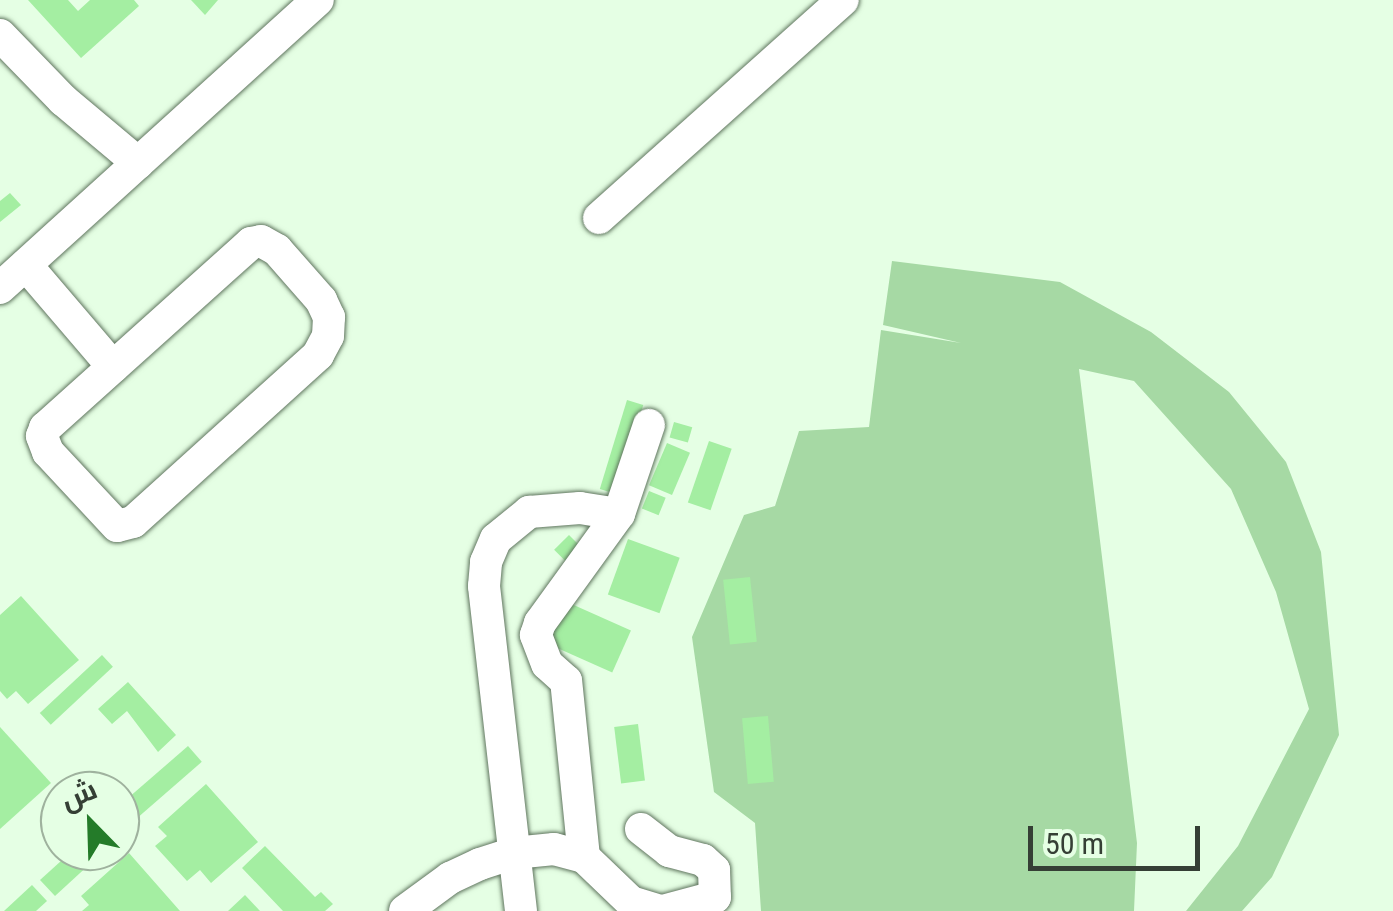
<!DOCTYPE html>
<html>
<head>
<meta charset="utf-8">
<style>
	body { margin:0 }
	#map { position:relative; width:1393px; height:911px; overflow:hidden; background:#e5ffe4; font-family:"Roboto Condensed",Cairo,sans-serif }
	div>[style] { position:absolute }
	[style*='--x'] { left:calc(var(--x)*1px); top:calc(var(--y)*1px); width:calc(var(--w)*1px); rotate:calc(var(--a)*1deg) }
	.green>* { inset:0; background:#a6d9a4 }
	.building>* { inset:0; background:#a4eea2; transform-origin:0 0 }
	.roads { filter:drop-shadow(0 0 2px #60765f) drop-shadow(0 0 2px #60765f) }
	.minor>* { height:32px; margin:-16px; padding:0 16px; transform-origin:16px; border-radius:16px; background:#fff }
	span { translate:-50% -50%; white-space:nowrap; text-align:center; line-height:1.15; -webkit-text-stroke:8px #e5ffe4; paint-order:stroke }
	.north { position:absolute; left:40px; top:771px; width:100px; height:100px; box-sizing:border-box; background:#e5ffe4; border:2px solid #9fb29e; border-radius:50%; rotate:337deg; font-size:28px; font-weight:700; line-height:40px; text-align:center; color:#353f35 }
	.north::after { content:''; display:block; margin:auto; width:35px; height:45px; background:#247b29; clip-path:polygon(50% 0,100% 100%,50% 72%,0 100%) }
	.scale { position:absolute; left:1028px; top:826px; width:172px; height:45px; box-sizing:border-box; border:5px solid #353f35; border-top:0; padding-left:12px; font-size:30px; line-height:35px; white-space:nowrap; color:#353f35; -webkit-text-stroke:8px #e5ffe4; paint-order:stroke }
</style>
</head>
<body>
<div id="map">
	<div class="green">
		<i style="clip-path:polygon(892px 261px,1060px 282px,1151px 332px,1229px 392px,1286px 462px,1321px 552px,1339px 735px,1272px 877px,1242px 911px,1186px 911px,1238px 846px,1309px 709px,1276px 592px,1231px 489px,1134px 381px,1079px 369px,1137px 843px,1134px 911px,761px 911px,755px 823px,714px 792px,692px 637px,744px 515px,775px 506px,799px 431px,869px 427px,881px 330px,961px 343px,883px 325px)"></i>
	</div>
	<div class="building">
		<i style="clip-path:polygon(28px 0,68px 0,78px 11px,90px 0,134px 0,139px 6px,81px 58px)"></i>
		<i style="clip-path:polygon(191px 0,218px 0,205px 15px)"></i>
		<i style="clip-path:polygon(10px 193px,21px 205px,0 222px,0 201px)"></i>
		<i style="left:627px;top:400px;width:17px;height:93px;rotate:17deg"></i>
		<i style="left:674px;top:422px;width:19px;height:16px;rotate:16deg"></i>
		<i style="left:709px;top:441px;width:24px;height:65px;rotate:19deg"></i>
		<i style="left:667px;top:443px;width:25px;height:46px;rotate:23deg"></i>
		<i style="left:649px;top:491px;width:18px;height:19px;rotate:22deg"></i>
		<i style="left:569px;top:535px;width:18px;height:21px;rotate:45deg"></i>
		<i style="left:628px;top:539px;width:55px;height:59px;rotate:20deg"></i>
		<i style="left:750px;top:577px;width:65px;height:27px;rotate:84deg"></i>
		<i style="clip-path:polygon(21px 596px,79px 660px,28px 704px,16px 691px,7px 699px,0 691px,0 615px)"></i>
		<i style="left:567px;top:602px;width:70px;height:46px;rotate:24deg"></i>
		<i style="left:102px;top:655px;width:16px;height:85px;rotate:47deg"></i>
		<i style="clip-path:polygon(128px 682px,176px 735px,158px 752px,127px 711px,112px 724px,98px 709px)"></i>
		<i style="left:768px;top:716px;width:66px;height:26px;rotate:85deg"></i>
		<i style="left:638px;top:724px;width:57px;height:24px;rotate:83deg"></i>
		<i style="clip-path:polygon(0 727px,51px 783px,0 829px)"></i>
		<i style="left:188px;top:746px;width:21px;height:84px;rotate:49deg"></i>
		<i style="clip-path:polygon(206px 784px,258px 842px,211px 883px,200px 870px,187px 881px,155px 846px,167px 836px,158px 827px)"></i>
		<i style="clip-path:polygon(265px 846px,315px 897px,321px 892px,333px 904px,325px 911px,283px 911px,242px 868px)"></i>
		<i style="clip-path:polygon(72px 851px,104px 851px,55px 896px,40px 880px)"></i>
		<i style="clip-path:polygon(129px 853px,180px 911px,82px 911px,89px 905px,81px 896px)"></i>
		<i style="clip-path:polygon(32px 885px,47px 901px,36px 911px,4px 911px)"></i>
		<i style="clip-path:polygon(245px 895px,260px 911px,228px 911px)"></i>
	</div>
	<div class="roads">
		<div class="minor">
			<i style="--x:0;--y:35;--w:91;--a:45.9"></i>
			<i style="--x:63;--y:100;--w:98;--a:40"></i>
			<i style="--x:599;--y:218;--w:327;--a:-41.8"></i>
			<i style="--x:261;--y:241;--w:18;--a:29"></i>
			<i style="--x:277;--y:250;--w:67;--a:48.7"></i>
			<i style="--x:321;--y:300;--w:19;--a:65"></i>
			<i style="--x:329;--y:317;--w:19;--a:93"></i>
			<i style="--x:328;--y:336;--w:21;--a:118"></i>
			<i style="--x:318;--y:355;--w:249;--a:137.9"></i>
			<i style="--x:133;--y:522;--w:16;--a:166"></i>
			<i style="--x:117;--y:526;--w:101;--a:-133"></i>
			<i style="--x:48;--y:452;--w:17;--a:-111"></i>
			<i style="--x:42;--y:436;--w:9;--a:-69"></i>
			<i style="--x:45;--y:428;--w:277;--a:-41.9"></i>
			<i style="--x:251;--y:243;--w:10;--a:-11"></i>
			<i style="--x:26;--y:265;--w:134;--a:49.5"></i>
			<i style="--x:0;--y:288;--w:429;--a:-42.2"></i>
			<i style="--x:641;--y:829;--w:36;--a:38"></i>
			<i style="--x:669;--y:851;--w:35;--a:15"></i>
			<i style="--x:703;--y:860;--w:15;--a:42"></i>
			<i style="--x:714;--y:870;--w:27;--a:88"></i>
			<i style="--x:715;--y:897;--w:54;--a:164.9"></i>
			<i style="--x:584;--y:857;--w:177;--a:-95.8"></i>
			<i style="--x:566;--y:681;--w:25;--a:-138"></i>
			<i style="--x:547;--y:664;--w:31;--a:-111"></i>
			<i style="--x:536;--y:635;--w:13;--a:-72"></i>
			<i style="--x:540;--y:623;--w:135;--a:-54.1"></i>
			<i style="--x:619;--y:514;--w:94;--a:-71.4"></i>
			<i style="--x:405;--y:911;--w:56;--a:-36.3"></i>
			<i style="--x:450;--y:878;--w:33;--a:-25"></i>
			<i style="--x:480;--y:864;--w:36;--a:-18"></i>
			<i style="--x:514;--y:853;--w:40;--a:-5.7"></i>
			<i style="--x:554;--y:849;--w:31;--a:15"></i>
			<i style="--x:584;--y:857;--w:65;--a:43.8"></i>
			<i style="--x:631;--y:902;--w:30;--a:17"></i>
			<i style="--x:521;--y:911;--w:327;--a:-96.5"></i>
			<i style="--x:484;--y:586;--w:24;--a:-85"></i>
			<i style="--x:486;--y:562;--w:25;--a:-67"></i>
			<i style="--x:496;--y:539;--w:43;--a:-39.3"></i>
			<i style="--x:529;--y:512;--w:51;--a:-4.5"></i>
			<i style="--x:580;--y:508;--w:39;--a:9"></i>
		</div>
	</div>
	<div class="north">ش</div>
	<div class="scale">50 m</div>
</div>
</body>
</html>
